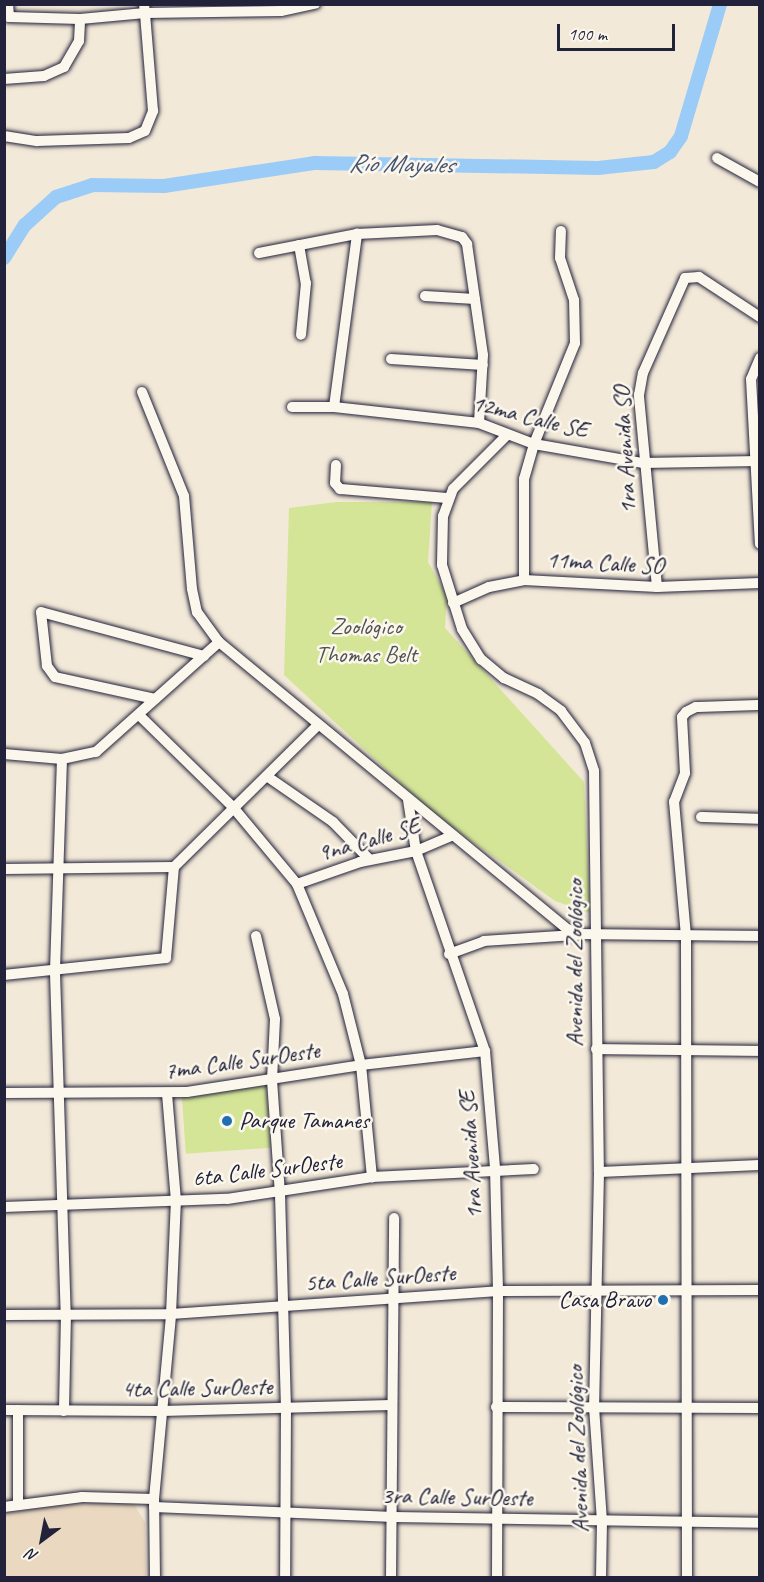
<!DOCTYPE html>
<html>
<head>
<meta charset="utf-8">
<style>
	body { margin:0 }
	#map { position:relative; width:764px; height:1582px; overflow:hidden; background:#f3e9d8; font-family:Caveat,sans-serif }
	div>[style] { position:absolute }
	[style*='--x'] { left:calc(var(--x)*1px); top:calc(var(--y)*1px); width:calc(var(--w)*1px); rotate:calc(var(--a)*1deg) }
	.built>* { inset:0; background:#ead8c0 }
	.green>* { inset:0; background:#d5e598; transform-origin:0 0 }
	.river>* { height:14px; margin:-7px; padding:0 7px; transform-origin:7px; border-radius:7px; background:#9bccf7 }
	.roads { filter:drop-shadow(0 0 2px #22223b) drop-shadow(0 0 2px #22223b) }
	.minor>* { height:10px; margin:-5px; padding:0 5px; transform-origin:5px; border-radius:5px; background:#fbf7ec }
	.dots>* { width:16px; height:16px; translate:-50% -50%; box-sizing:border-box; border:3px solid #fbf7ec; border-radius:50% }
	span { translate:-50% -50%; white-space:nowrap; text-align:center; line-height:1.15; -webkit-text-stroke:5px #fbf7ec; paint-order:stroke }
	.street-label { font-size:24px; color:#22223b }
	.park-label { font-size:24px; color:#4f5352 }
	.poi-label { font-size:24px; color:#22223b }
	.left { translate:0 -50%; text-align:left }
	.right { translate:-100% -50%; text-align:right }
	.water-label { font-size:26px; color:#465573; font-style:italic }
	.frame { position:absolute; inset:0; border:6px solid #22223b; pointer-events:none }
	.north { position:absolute; left:12px; top:1510px; width:60px; height:60px; -webkit-text-stroke:4px #fbf7ec; paint-order:stroke; rotate:212deg; font-size:16px; font-weight:700; line-height:24px; text-align:center; color:#22223b }
	.north::after { content:''; display:block; margin:auto; width:21px; height:27px; background:#22223b; clip-path:polygon(50% 0,100% 100%,50% 72%,0 100%) }
	.scale { position:absolute; left:557px; top:24px; width:118px; height:27px; box-sizing:border-box; border:3px solid #22223b; border-top:0; padding-left:8px; font-size:18px; line-height:21px; white-space:nowrap; color:#22223b; -webkit-text-stroke:4px #fbf7ec; paint-order:stroke }
</style>
</head>
<body>
<div id="map">
	<div class="built">
		<i style="clip-path:polygon(72px 1502px,133px 1503px,145px 1522px,146px 1577px,5px 1578px,5px 1514px)"></i>
	</div>
	<div class="green">
		<i style="clip-path:polygon(336px 502px,432px 502px,428px 562px,447px 596px,445px 628px,584px 782px,590px 913px,555px 901px,433px 813px,284px 675px,289px 508px)"></i>
		<i style="left:266px;top:1082px;width:66px;height:85px;rotate:86deg"></i>
	</div>
	<div class="river">
		<i style="--x:4;--y:258;--w:39;--a:-58"></i>
		<i style="--x:25;--y:225;--w:42;--a:-42.1"></i>
		<i style="--x:56;--y:197;--w:38;--a:-18"></i>
		<i style="--x:92;--y:185;--w:72;--a:0.8"></i>
		<i style="--x:164;--y:186;--w:153;--a:-8.7"></i>
		<i style="--x:315;--y:163;--w:283;--a:1"></i>
		<i style="--x:598;--y:168;--w:56;--a:-6.1"></i>
		<i style="--x:654;--y:162;--w:19;--a:-32"></i>
		<i style="--x:670;--y:152;--w:19;--a:-55"></i>
		<i style="--x:681;--y:136;--w:138;--a:-73.5"></i>
	</div>
	<div class="roads">
		<div class="minor">
			<i style="--x:144;--y:4;--w:9;--a:84"></i>
			<i style="--x:145;--y:13;--w:136;--a:-0.8"></i>
			<i style="--x:281;--y:11;--w:35;--a:-12"></i>
			<i style="--x:4;--y:79;--w:40;--a:-4.3"></i>
			<i style="--x:44;--y:76;--w:22;--a:-24"></i>
			<i style="--x:64;--y:67;--w:30;--a:-60"></i>
			<i style="--x:79;--y:41;--w:22;--a:-87"></i>
			<i style="--x:4;--y:136;--w:33;--a:9"></i>
			<i style="--x:37;--y:141;--w:92;--a:-1.9"></i>
			<i style="--x:129;--y:138;--w:17;--a:-24"></i>
			<i style="--x:145;--y:131;--w:22;--a:-68"></i>
			<i style="--x:153;--y:111;--w:98;--a:-94.7"></i>
			<i style="--x:145;--y:13;--w:65;--a:174.7"></i>
			<i style="--x:80;--y:19;--w:71;--a:-178.4"></i>
			<i style="--x:9;--y:17;--w:13;--a:-94"></i>
			<i style="--x:717;--y:158;--w:49;--a:29.2"></i>
			<i style="--x:299;--y:245;--w:39;--a:80"></i>
			<i style="--x:306;--y:283;--w:52;--a:95.5"></i>
			<i style="--x:259;--y:253;--w:100;--a:-11"></i>
			<i style="--x:357;--y:234;--w:80;--a:-2.9"></i>
			<i style="--x:437;--y:230;--w:26;--a:16"></i>
			<i style="--x:462;--y:237;--w:9;--a:54"></i>
			<i style="--x:467;--y:244;--w:112;--a:81.8"></i>
			<i style="--x:483;--y:355;--w:68;--a:93.4"></i>
			<i style="--x:425;--y:296;--w:50;--a:3.4"></i>
			<i style="--x:760;--y:358;--w:23;--a:113"></i>
			<i style="--x:751;--y:379;--w:165;--a:86.9"></i>
			<i style="--x:391;--y:359;--w:92;--a:3.7"></i>
			<i style="--x:142;--y:392;--w:112;--a:68"></i>
			<i style="--x:184;--y:496;--w:93;--a:85.1"></i>
			<i style="--x:192;--y:589;--w:24;--a:78"></i>
			<i style="--x:197;--y:612;--w:37;--a:54"></i>
			<i style="--x:219;--y:642;--w:451;--a:39.5"></i>
			<i style="--x:567;--y:929;--w:15;--a:20"></i>
			<i style="--x:581;--y:934;--w:179;--a:0.6"></i>
			<i style="--x:292;--y:407;--w:42;--a:0"></i>
			<i style="--x:334;--y:407;--w:146;--a:6.3"></i>
			<i style="--x:479;--y:423;--w:59;--a:20.9"></i>
			<i style="--x:534;--y:444;--w:111;--a:9.9"></i>
			<i style="--x:643;--y:463;--w:115;--a:-1"></i>
			<i style="--x:334;--y:407;--w:175;--a:-82.4"></i>
			<i style="--x:507;--y:435;--w:76;--a:135"></i>
			<i style="--x:453;--y:489;--w:29;--a:110"></i>
			<i style="--x:443;--y:516;--w:49;--a:91.2"></i>
			<i style="--x:442;--y:565;--w:67;--a:72.6"></i>
			<i style="--x:462;--y:629;--w:36;--a:58"></i>
			<i style="--x:481;--y:659;--w:30;--a:40"></i>
			<i style="--x:504;--y:678;--w:38;--a:25"></i>
			<i style="--x:538;--y:694;--w:29;--a:36"></i>
			<i style="--x:561;--y:711;--w:40;--a:53"></i>
			<i style="--x:585;--y:743;--w:29;--a:72"></i>
			<i style="--x:594;--y:771;--w:401;--a:89.3"></i>
			<i style="--x:599;--y:1172;--w:235;--a:91.2"></i>
			<i style="--x:594;--y:1407;--w:114;--a:86"></i>
			<i style="--x:602;--y:1521;--w:57;--a:91"></i>
			<i style="--x:336;--y:465;--w:18;--a:93"></i>
			<i style="--x:335;--y:483;--w:8;--a:50"></i>
			<i style="--x:340;--y:489;--w:108;--a:4.8"></i>
			<i style="--x:524;--y:580;--w:101;--a:-90"></i>
			<i style="--x:524;--y:479;--w:36;--a:-74"></i>
			<i style="--x:534;--y:444;--w:109;--a:-67.9"></i>
			<i style="--x:575;--y:343;--w:43;--a:-91.3"></i>
			<i style="--x:574;--y:300;--w:44;--a:-108.4"></i>
			<i style="--x:560;--y:258;--w:27;--a:-88"></i>
			<i style="--x:657;--y:587;--w:193;--a:-95.4"></i>
			<i style="--x:639;--y:395;--w:22;--a:-80"></i>
			<i style="--x:643;--y:373;--w:104;--a:-66.1"></i>
			<i style="--x:685;--y:278;--w:14;--a:-4"></i>
			<i style="--x:699;--y:277;--w:73;--a:33.3"></i>
			<i style="--x:453;--y:603;--w:39;--a:-24"></i>
			<i style="--x:489;--y:587;--w:36;--a:-11"></i>
			<i style="--x:524;--y:580;--w:133;--a:3"></i>
			<i style="--x:657;--y:587;--w:103;--a:-2.2"></i>
			<i style="--x:155;--y:699;--w:102;--a:-167.6"></i>
			<i style="--x:55;--y:677;--w:14;--a:-126"></i>
			<i style="--x:47;--y:666;--w:54;--a:-96.3"></i>
			<i style="--x:41;--y:612;--w:169;--a:15.1"></i>
			<i style="--x:140;--y:716;--w:129;--a:44.4"></i>
			<i style="--x:232;--y:806;--w:102;--a:50.2"></i>
			<i style="--x:297;--y:884;--w:119;--a:67.3"></i>
			<i style="--x:343;--y:994;--w:73;--a:75.8"></i>
			<i style="--x:361;--y:1065;--w:113;--a:84.4"></i>
			<i style="--x:4;--y:754;--w:58;--a:4.9"></i>
			<i style="--x:62;--y:759;--w:35;--a:-12"></i>
			<i style="--x:96;--y:752;--w:165;--a:-41.8"></i>
			<i style="--x:62;--y:759;--w:214;--a:91.9"></i>
			<i style="--x:55;--y:973;--w:341;--a:88.2"></i>
			<i style="--x:66;--y:1314;--w:97;--a:91.2"></i>
			<i style="--x:268;--y:777;--w:79;--a:34.7"></i>
			<i style="--x:333;--y:822;--w:52;--a:45.8"></i>
			<i style="--x:408;--y:800;--w:52;--a:81.1"></i>
			<i style="--x:416;--y:851;--w:212;--a:71"></i>
			<i style="--x:485;--y:1051;--w:117;--a:85.1"></i>
			<i style="--x:495;--y:1168;--w:123;--a:88.6"></i>
			<i style="--x:498;--y:1291;--w:287;--a:90.2"></i>
			<i style="--x:701;--y:817;--w:59;--a:1.9"></i>
			<i style="--x:4;--y:869;--w:170;--a:-0.7"></i>
			<i style="--x:297;--y:884;--w:67;--a:-19.2"></i>
			<i style="--x:360;--y:862;--w:57;--a:-11.1"></i>
			<i style="--x:416;--y:851;--w:39;--a:-23"></i>
			<i style="--x:256;--y:936;--w:85;--a:77.1"></i>
			<i style="--x:275;--y:1019;--w:61;--a:92.8"></i>
			<i style="--x:272;--y:1080;--w:114;--a:86"></i>
			<i style="--x:280;--y:1194;--w:213;--a:88.4"></i>
			<i style="--x:286;--y:1407;--w:171;--a:90.3"></i>
			<i style="--x:449;--y:954;--w:37;--a:-20"></i>
			<i style="--x:484;--y:941;--w:94;--a:-3.7"></i>
			<i style="--x:4;--y:975;--w:163;--a:-6"></i>
			<i style="--x:166;--y:958;--w:91;--a:-85"></i>
			<i style="--x:174;--y:867;--w:202;--a:-44.6"></i>
			<i style="--x:596;--y:1049;--w:164;--a:0.7"></i>
			<i style="--x:4;--y:1093;--w:183;--a:-0.3"></i>
			<i style="--x:187;--y:1092;--w:176;--a:-8.8"></i>
			<i style="--x:361;--y:1065;--w:125;--a:-6.4"></i>
			<i style="--x:599;--y:1172;--w:161;--a:-2.5"></i>
			<i style="--x:4;--y:1207;--w:223;--a:-2.1"></i>
			<i style="--x:227;--y:1199;--w:147;--a:-8.6"></i>
			<i style="--x:372;--y:1177;--w:162;--a:-2.8"></i>
			<i style="--x:4;--y:1315;--w:167;--a:-0.3"></i>
			<i style="--x:171;--y:1314;--w:328;--a:-4"></i>
			<i style="--x:498;--y:1291;--w:262;--a:-0.2"></i>
			<i style="--x:496;--y:1407;--w:264;--a:0.2"></i>
			<i style="--x:4;--y:1410;--w:158;--a:0.4"></i>
			<i style="--x:162;--y:1411;--w:229;--a:-1.5"></i>
			<i style="--x:18;--y:1410;--w:95;--a:90"></i>
			<i style="--x:4;--y:1507;--w:79;--a:-7.3"></i>
			<i style="--x:82;--y:1497;--w:72;--a:1.6"></i>
			<i style="--x:154;--y:1507;--w:240;--a:2.4"></i>
			<i style="--x:394;--y:1517;--w:366;--a:0.9"></i>
			<i style="--x:155;--y:1578;--w:79;--a:-90.7"></i>
			<i style="--x:154;--y:1499;--w:186;--a:-84.7"></i>
			<i style="--x:171;--y:1314;--w:113;--a:-87.5"></i>
			<i style="--x:176;--y:1201;--w:107;--a:-94.8"></i>
			<i style="--x:391;--y:1578;--w:360;--a:-89.5"></i>
			<i style="--x:687;--y:1578;--w:642;--a:-90.09"></i>
			<i style="--x:686;--y:936;--w:135;--a:-95.1"></i>
			<i style="--x:674;--y:802;--w:31;--a:-69"></i>
			<i style="--x:685;--y:773;--w:56;--a:-93.1"></i>
			<i style="--x:682;--y:717;--w:6;--a:-51"></i>
			<i style="--x:686;--y:712;--w:11;--a:-27"></i>
			<i style="--x:696;--y:707;--w:64;--a:-1.8"></i>
		</div>
	</div>
	<div class="dots">
		<i style="left:227px;top:1121px;background:#1f6fb2"></i>
		<i style="left:663px;top:1300px;background:#1f6fb2"></i>
	</div>
	<div class="street-label">
		<span style="left:530px;top:417px;rotate:14deg">12ma Calle SE</span>
		<span style="left:625px;top:450px;rotate:-93deg">1ra Avenida SO</span>
		<span style="left:605px;top:563px;rotate:3deg">11ma Calle SO</span>
		<span style="left:369px;top:840px;rotate:-16deg">9na Calle SE</span>
		<span style="left:575px;top:963px;rotate:-90deg">Avenida del Zoológico</span>
		<span style="left:242px;top:1061px;rotate:-8deg">7ma Calle SurOeste</span>
		<span style="left:471px;top:1155px;rotate:-93deg">1ra Avenida SE</span>
		<span style="left:267px;top:1170px;rotate:-7deg">6ta Calle SurOeste</span>
		<span style="left:380px;top:1278px;rotate:-4deg">5ta Calle SurOeste</span>
		<span style="left:197px;top:1388px;rotate:-1deg">4ta Calle SurOeste</span>
		<span style="left:578px;top:1449px;rotate:-92deg">Avenida del Zoológico</span>
		<span style="left:457px;top:1497px;rotate:1deg">3ra Calle SurOeste</span>
	</div>
	<div class="park-label">
		<span style="left:366px;top:641px">Zoológico<br>Thomas Belt</span>
	</div>
	<div class="poi-label">
		<span class="left" style="left:239px;top:1121px">Parque Tamanes</span>
		<span class="right" style="left:651px;top:1300px">Casa Bravo</span>
	</div>
	<div class="water-label">
		<span style="left:401px;top:164px;rotate:1deg">Río Mayales</span>
	</div>
	<div class="frame"></div>
	<div class="north">N</div>
	<div class="scale">100 m</div>
</div>
</body>
</html>
